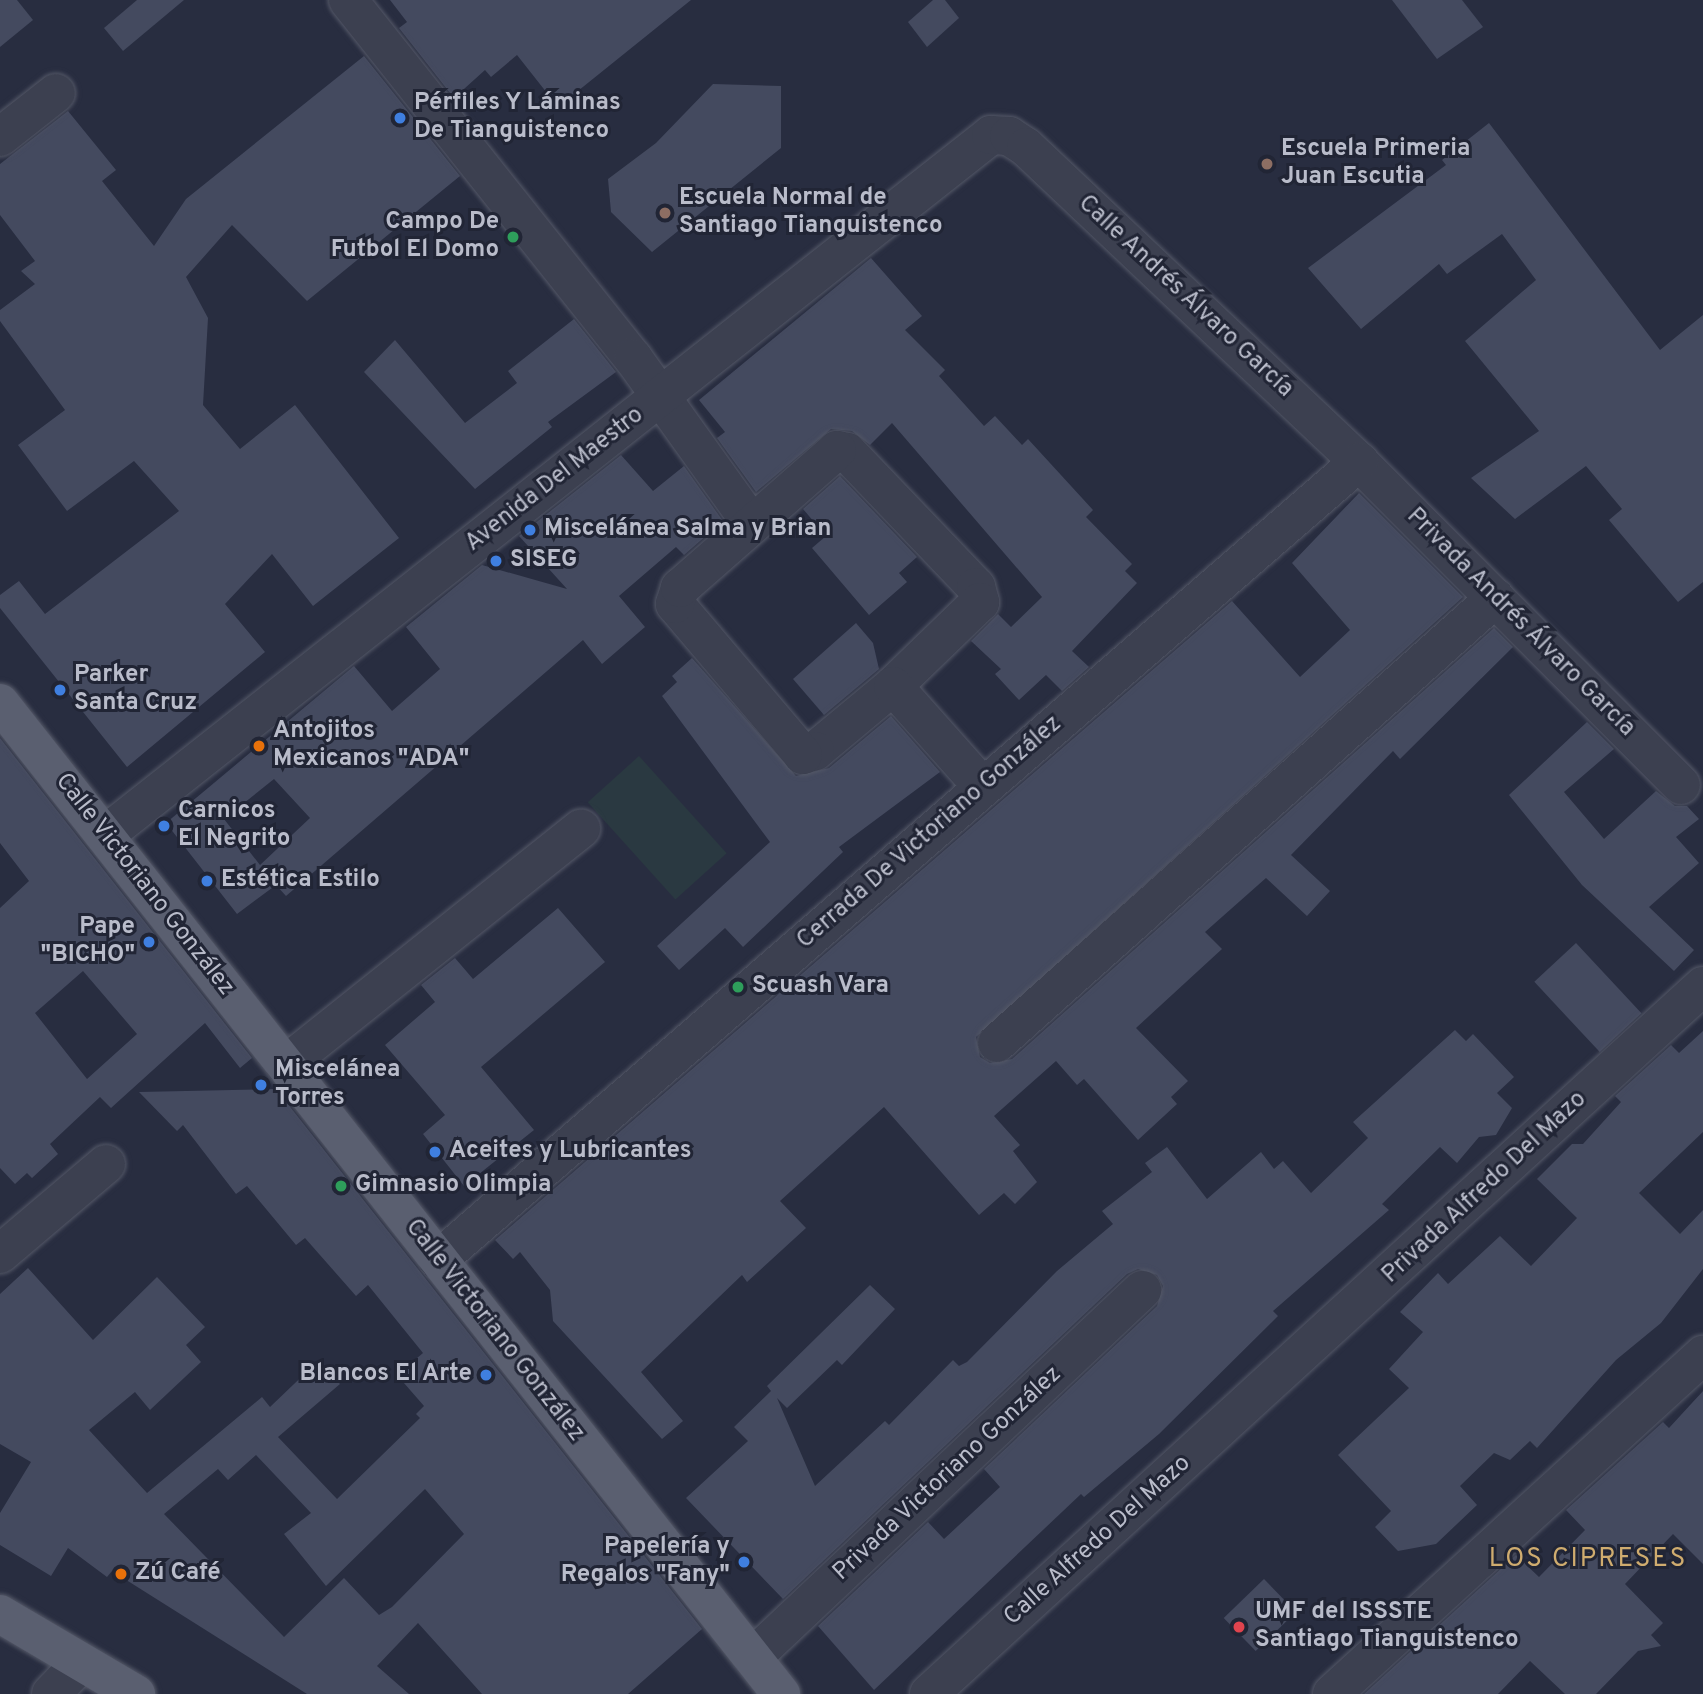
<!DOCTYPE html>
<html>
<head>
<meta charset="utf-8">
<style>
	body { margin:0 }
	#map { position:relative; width:1703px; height:1694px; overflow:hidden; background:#282d40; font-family:Overpass,sans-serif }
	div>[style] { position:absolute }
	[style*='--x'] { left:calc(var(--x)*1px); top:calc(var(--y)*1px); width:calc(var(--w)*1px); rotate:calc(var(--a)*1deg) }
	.green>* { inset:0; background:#2a3941; transform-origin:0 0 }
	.building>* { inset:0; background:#444a5f; transform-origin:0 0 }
	.roads { filter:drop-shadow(0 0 2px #545867) drop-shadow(0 0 2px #545867) }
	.minor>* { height:38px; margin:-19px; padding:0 19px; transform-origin:19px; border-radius:19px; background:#3c4050 }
	.major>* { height:38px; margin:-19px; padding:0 19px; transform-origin:19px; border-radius:19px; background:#5a5f70 }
	.dots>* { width:19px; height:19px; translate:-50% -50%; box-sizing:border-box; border:4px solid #212535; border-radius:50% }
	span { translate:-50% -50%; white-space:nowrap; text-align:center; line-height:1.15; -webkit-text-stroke:6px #212535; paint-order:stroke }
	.poi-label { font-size:24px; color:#b9bcca; font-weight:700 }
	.left { translate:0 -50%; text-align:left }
	.right { translate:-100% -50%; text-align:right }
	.street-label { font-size:24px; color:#b9bcca }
	.neighbourhood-label { font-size:26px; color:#cfac6f; letter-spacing:2px }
</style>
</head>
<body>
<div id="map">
	<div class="green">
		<i style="left:639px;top:756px;width:131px;height:69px;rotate:48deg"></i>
	</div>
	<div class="building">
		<i style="clip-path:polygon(0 0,17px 0,33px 20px,0 47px)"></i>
		<i style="clip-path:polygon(137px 0,184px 0,123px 51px,104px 28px)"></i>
		<i style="clip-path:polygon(390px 0,691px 0,558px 107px,517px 55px,491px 77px,485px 70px,454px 98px,399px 28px,407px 22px)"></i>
		<i style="clip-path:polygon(933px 0,945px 0,959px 18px,927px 47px,908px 22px)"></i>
		<i style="clip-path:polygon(1392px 0,1462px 0,1483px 27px,1437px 59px)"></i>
		<i style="clip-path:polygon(364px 56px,460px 176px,307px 301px,232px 225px,186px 277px,208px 318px,203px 405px,240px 449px,295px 405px,399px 538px,313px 606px,272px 554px,225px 604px,265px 652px,127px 767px,0 608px,0 595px,19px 581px,45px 614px,179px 511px,134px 461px,67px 511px,18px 445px,65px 410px,0 321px,0 310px,35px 284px,21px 271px,35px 261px,0 215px,0 164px,68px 111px,116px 170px,102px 181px,154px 246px,186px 199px)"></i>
		<i style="clip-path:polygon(713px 84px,781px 86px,781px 148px,652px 252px,611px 212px,608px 179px,656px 143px)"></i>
		<i style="clip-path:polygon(1489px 123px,1660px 350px,1703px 315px,1703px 582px,1678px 602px,1609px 520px,1622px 509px,1586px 466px,1515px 519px,1471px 478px,1539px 431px,1465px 341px,1536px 280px,1502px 234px,1447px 274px,1439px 264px,1361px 329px,1308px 268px,1446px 165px,1442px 160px)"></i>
		<i style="clip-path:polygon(871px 258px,922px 316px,905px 330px,945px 370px,939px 376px,984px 426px,995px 416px,1022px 445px,1028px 439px,1093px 510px,1086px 517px,1132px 564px,1125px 571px,1137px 583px,1072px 651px,1089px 667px,1062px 691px,1046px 675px,1019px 700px,995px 674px,1001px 669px,971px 641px,998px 614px,1011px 627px,1042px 597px,892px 423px,870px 445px,852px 431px,831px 429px,756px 492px,717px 438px,725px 432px,699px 400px)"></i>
		<i style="clip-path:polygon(574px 319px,616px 372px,548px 422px,552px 427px,475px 489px,364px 372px,395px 340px,465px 423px,517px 383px,508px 371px)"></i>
		<i style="clip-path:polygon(evenodd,621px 455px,653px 491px,684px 466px,723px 521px,684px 555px,676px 547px,619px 596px,645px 627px,602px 664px,583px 640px,286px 896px,276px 885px,237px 914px,166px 823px,354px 666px,392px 711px,440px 669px,406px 627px,482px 565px,567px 589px,519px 536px,621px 455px,274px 779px,310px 818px,260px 865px,224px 819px,274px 779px)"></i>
		<i style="clip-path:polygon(840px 476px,917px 557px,899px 573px,907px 582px,869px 615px,812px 548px,826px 536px,803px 509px)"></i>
		<i style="clip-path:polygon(1359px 493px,1463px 597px,976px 1037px,980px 1057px,990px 1063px,1012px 1059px,1494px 628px,1513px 647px,1400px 759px,1393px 751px,1291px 855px,1330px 891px,1307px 916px,1266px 878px,1205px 932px,1222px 949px,1136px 1028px,1188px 1081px,1171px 1097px,1177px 1104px,1138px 1140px,1084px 1079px,1077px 1085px,1056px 1061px,994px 1116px,1020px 1145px,1013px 1151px,1037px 1182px,1015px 1204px,1004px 1193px,979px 1215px,884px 1107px,780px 1201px,806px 1228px,747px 1282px,742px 1275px,641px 1372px,683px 1421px,662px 1439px,553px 1321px,550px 1290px,520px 1252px,513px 1259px,495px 1240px,1232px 601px,1300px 677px,1350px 630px,1292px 563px)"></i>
		<i style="clip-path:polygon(856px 623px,873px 643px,879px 669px,824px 715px,793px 679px)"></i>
		<i style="clip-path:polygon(692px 658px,796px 776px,829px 768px,891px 716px,940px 772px,839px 847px,843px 852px,743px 947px,725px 928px,679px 970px,657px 946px,770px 842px,662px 696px,677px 682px,672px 676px)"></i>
		<i style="clip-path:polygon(1587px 722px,1614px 749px,1564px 792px,1604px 839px,1656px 791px,1675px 806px,1687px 806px,1699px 819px,1676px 837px,1699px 863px,1649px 907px,1694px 950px,1674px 971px,1582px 885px,1509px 795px)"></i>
		<i style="clip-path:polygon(evenodd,0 738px,252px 1058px,240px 1068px,205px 1023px,111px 1108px,100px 1097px,50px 1144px,58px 1154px,32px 1178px,27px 1173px,15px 1184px,0 1168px,0 908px,29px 881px,0 843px,0 738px,83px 971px,137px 1034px,87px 1079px,35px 1013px,83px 971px)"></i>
		<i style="clip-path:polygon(558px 908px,605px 962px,481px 1067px,534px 1130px,464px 1186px,423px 1134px,445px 1115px,385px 1045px,435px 1002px,421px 985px,455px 958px,473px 979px)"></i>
		<i style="left:1576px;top:943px;width:96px;height:57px;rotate:47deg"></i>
		<i style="clip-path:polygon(1455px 1030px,1466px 1041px,1473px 1034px,1514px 1077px,1497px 1093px,1512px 1108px,1496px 1135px,1479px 1137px,1457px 1163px,1440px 1147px,1382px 1204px,1389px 1210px,1273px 1311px,1278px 1316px,1159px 1434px,1084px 1497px,1081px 1494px,874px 1690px,818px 1626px,928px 1522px,944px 1539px,1000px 1487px,984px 1469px,1157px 1306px,1163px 1286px,1157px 1275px,1138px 1269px,1127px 1274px,783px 1599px,686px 1498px,748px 1441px,734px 1427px,771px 1391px,767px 1386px,870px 1285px,895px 1309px,842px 1365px,837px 1360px,787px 1408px,777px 1398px,815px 1486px,885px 1421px,889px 1425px,953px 1360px,959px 1366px,967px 1362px,1057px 1271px,1113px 1224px,1102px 1211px,1152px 1172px,1145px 1163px,1167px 1147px,1207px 1199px,1261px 1152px,1274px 1169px,1283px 1161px,1311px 1193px,1368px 1138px,1353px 1122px)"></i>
		<i style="clip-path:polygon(1703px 1031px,1703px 1132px,1639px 1193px,1680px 1234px,1703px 1210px,1703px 1269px,1661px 1323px,1616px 1360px,1537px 1448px,1530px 1441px,1510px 1460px,1494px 1453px,1460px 1486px,1477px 1505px,1436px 1544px,1398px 1551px,1375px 1527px,1391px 1511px,1338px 1455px,1409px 1388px,1389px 1369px,1423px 1332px,1400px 1312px,1438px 1273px,1448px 1284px,1500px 1236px,1531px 1266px,1577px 1218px,1537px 1179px,1572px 1144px,1583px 1144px,1621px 1102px,1615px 1096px,1671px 1045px,1679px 1053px)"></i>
		<i style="clip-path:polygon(evenodd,276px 1089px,702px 1629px,628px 1694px,482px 1694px,418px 1623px,377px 1666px,409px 1694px,307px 1694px,112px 1571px,107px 1577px,68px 1548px,51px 1576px,0 1545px,0 1513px,31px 1462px,0 1444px,0 1294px,28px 1268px,93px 1340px,157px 1277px,205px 1327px,186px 1345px,201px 1362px,150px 1410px,135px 1392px,89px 1430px,147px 1493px,262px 1397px,270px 1407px,318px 1361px,340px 1384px,278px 1437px,337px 1499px,420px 1418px,416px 1414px,424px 1406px,397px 1375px,423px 1353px,368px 1285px,356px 1296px,305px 1238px,296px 1245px,247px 1186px,236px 1194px,183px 1125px,177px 1131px,139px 1092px,276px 1089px,256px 1455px,311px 1513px,284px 1534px,326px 1586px,425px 1489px,464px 1534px,392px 1607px,379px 1615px,344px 1578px,284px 1637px,164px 1514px,218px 1469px,228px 1480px,256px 1455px)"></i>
		<i style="clip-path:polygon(1703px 1391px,1703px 1564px,1673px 1534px,1625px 1584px,1663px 1623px,1651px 1635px,1661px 1646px,1638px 1651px,1596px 1694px,1565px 1694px,1530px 1661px,1498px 1694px,1364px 1694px,1516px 1555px,1539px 1577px,1585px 1530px,1566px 1510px,1663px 1422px,1669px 1428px)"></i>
		<i style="left:1264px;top:1579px;width:46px;height:56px;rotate:46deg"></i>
	</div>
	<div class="roads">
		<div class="minor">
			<i style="--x:348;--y:0;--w:458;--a:51.5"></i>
			<i style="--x:633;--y:358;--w:204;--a:54.4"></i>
			<i style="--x:0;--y:137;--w:71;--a:-38.2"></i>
			<i style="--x:837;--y:450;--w:10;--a:11"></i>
			<i style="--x:847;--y:452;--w:187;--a:46.3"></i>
			<i style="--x:976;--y:587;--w:16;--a:75"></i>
			<i style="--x:980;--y:602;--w:121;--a:136"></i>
			<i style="--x:893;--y:686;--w:102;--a:140.2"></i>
			<i style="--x:815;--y:751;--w:13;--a:162"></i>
			<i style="--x:803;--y:755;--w:198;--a:-130.3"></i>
			<i style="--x:675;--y:604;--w:17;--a:-73"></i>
			<i style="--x:680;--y:588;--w:209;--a:-41.3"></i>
			<i style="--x:893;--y:686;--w:134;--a:48.3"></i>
			<i style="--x:105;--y:835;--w:1129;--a:-38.31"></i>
			<i style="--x:991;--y:135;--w:18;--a:3"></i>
			<i style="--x:1009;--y:136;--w:20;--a:33"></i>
			<i style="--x:1026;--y:147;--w:458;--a:43.4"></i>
			<i style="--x:1359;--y:462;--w:456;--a:45.1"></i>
			<i style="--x:997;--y:1043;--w:668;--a:-41.78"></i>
			<i style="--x:285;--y:1065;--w:379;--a:-38.6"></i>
			<i style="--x:0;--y:1254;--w:139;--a:-40.3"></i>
			<i style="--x:438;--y:1260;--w:1219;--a:-40.91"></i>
			<i style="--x:753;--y:1657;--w:535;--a:-43.33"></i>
			<i style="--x:51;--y:1694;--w:42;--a:-46"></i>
			<i style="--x:929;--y:1694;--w:1049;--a:-42.45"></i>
			<i style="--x:1332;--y:1694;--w:503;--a:-42.42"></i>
		</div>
		<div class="major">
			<i style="--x:0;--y:703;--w:1262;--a:51.76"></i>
			<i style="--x:0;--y:1614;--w:158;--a:30.5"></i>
		</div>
	</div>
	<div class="dots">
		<i style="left:400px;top:118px;background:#3f7fe0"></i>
		<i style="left:1267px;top:164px;background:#8d6e63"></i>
		<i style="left:665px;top:213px;background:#8d6e63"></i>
		<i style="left:513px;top:237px;background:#2e9e5b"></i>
		<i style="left:530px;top:530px;background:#3f7fe0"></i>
		<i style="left:496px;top:561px;background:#3f7fe0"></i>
		<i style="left:60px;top:690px;background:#3f7fe0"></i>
		<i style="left:259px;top:746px;background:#e8710a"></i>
		<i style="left:164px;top:826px;background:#3f7fe0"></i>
		<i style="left:207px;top:881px;background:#3f7fe0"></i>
		<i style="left:149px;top:942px;background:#3f7fe0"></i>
		<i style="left:738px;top:987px;background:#2e9e5b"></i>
		<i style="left:261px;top:1085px;background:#3f7fe0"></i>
		<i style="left:435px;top:1152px;background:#3f7fe0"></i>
		<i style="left:341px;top:1186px;background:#2e9e5b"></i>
		<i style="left:486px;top:1375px;background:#3f7fe0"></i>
		<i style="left:744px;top:1562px;background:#3f7fe0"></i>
		<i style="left:121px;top:1574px;background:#e8710a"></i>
		<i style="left:1239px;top:1627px;background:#e0444e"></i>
	</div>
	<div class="poi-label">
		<span class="left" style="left:414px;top:118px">Pérfiles Y Láminas<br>De Tianguistenco</span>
		<span class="left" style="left:1281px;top:164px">Escuela Primeria<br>Juan Escutia</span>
		<span class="left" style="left:679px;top:213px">Escuela Normal de<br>Santiago Tianguistenco</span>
		<span class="right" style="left:499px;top:237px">Campo De<br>Futbol El Domo</span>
		<span class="left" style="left:544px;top:530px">Miscelánea Salma y Brian</span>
		<span class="left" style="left:510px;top:561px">SISEG</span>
		<span class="left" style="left:74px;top:690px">Parker<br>Santa Cruz</span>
		<span class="left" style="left:273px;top:746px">Antojitos<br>Mexicanos "ADA"</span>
		<span class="left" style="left:178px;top:826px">Carnicos<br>El Negrito</span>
		<span class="left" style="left:221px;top:881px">Estética Estilo</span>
		<span class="right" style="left:135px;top:942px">Pape<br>"BICHO"</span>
		<span class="left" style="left:752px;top:987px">Scuash Vara</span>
		<span class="left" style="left:275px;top:1085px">Miscelánea<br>Torres</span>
		<span class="left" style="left:449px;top:1152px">Aceites y Lubricantes</span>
		<span class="left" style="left:355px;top:1186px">Gimnasio Olimpia</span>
		<span class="right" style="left:472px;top:1375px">Blancos El Arte</span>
		<span class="right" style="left:730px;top:1562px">Papelería y<br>Regalos "Fany"</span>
		<span class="left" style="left:135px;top:1574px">Zú Café</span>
		<span class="left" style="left:1255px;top:1627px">UMF del ISSSTE<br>Santiago Tianguistenco</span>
	</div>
	<div class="street-label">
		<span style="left:1185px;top:297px;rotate:43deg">Calle Andrés Álvaro García</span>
		<span style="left:555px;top:480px;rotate:-38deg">Avenida Del Maestro</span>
		<span style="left:1520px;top:623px;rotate:45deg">Privada Andrés Álvaro García</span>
		<span style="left:930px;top:833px;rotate:-41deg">Cerrada De Victoriano González</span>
		<span style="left:144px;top:885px;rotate:52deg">Calle Victoriano González</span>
		<span style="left:1485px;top:1188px;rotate:-43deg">Privada Alfredo Del Mazo</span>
		<span style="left:494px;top:1331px;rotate:52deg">Calle Victoriano González</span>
		<span style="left:948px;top:1474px;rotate:-43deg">Privada Victoriano González</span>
		<span style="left:1098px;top:1541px;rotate:-42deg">Calle Alfredo Del Mazo</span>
	</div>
	<div class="neighbourhood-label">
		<span style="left:1588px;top:1560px">LOS CIPRESES</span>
	</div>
</div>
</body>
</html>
